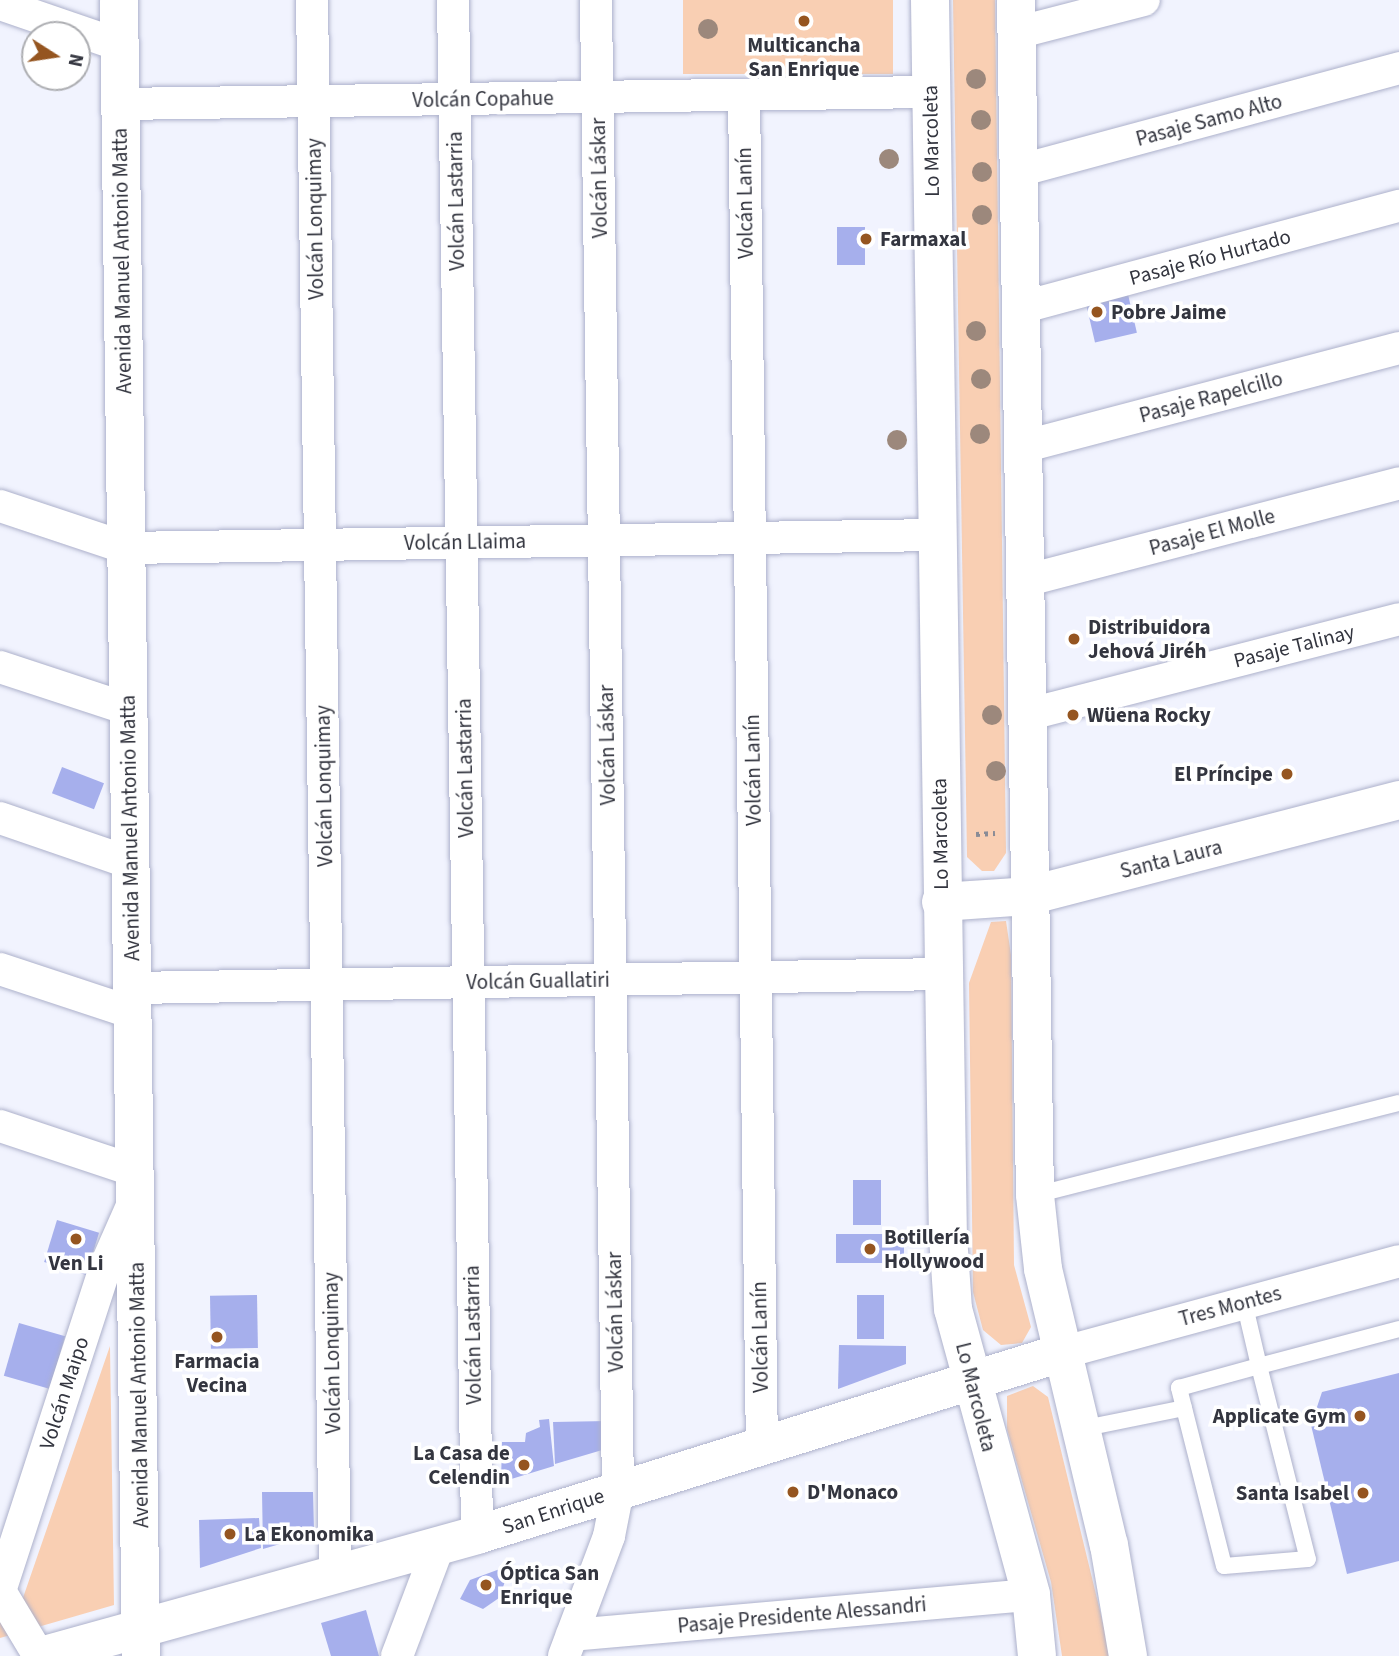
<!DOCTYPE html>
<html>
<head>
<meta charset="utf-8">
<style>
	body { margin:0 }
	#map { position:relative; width:1399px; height:1656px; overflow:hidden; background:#f1f3fe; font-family:"Source Sans 3",sans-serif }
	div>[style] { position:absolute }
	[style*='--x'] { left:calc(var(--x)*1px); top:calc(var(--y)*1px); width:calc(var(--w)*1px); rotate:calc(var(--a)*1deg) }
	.green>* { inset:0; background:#f9cfb3; transform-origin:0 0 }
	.building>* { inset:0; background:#a6afec; transform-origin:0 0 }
	.path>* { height:4.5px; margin-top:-2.25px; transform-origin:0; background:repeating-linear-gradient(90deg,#8a8c96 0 3.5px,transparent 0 8.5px) }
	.roads { filter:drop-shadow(0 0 2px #adb1cb) drop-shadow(0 0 2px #adb1cb) }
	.service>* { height:16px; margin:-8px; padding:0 8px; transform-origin:8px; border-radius:8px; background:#fff }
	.minor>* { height:32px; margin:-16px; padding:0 16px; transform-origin:16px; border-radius:16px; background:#fff }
	.tertiary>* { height:38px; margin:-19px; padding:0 19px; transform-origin:19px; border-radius:19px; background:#fff }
	.trees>* { width:20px; height:20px; margin:-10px; border-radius:50%; background:#9c887c }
	.dots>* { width:19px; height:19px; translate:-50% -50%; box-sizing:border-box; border:4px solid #fff; border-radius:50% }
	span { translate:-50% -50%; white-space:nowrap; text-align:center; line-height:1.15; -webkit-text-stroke:7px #fff; paint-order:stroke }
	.poi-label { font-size:21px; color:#33353f; font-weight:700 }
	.left { translate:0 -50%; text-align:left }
	.right { translate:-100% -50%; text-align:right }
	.street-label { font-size:21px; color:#33353f }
	.north { position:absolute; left:21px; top:21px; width:70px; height:70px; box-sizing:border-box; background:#fff; border:2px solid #adaeb2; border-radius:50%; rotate:102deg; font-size:19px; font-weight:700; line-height:28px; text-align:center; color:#33353f }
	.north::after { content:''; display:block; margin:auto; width:24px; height:32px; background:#955520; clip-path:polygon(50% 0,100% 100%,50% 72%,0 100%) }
</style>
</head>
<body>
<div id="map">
	<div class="green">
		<i style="left:683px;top:0;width:210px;height:74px"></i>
		<i style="clip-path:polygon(953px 0,995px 0,1006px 853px,994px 871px,982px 871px,967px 857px)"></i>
		<i style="clip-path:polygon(1006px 921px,1011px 955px,1014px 1265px,1031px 1327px,1022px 1343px,1001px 1345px,983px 1330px,973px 1292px,969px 983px,991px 922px)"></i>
		<i style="clip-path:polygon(110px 1346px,114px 1605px,0 1638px,0 1613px,16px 1618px)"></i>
		<i style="clip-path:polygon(1033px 1386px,1048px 1397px,1111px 1656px,1062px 1656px,1051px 1582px,1007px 1429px,1007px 1396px)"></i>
	</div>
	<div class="building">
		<i style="left:837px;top:227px;width:28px;height:38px"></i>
		<i style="left:1127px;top:290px;width:44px;height:43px;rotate:77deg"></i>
		<i style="left:62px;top:767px;width:45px;height:28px;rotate:21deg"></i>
		<i style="left:853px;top:1180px;width:28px;height:45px"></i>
		<i style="left:57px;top:1220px;width:44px;height:44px;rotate:17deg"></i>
		<i style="left:904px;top:1234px;width:29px;height:68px;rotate:90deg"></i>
		<i style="left:257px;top:1295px;width:53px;height:47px;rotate:89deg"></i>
		<i style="left:884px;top:1295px;width:44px;height:27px;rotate:90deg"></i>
		<i style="left:19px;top:1323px;width:48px;height:55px;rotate:16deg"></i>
		<i style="clip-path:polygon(839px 1345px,906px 1346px,906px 1364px,838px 1389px)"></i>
		<i style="clip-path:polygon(1399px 1373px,1399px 1561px,1347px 1574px,1311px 1425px,1322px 1392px)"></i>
		<i style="clip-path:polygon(549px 1419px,554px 1466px,501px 1482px,502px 1442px,525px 1442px,526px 1433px,540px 1427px,539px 1420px)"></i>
		<i style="clip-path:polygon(608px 1421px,609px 1448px,555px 1464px,553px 1422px)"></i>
		<i style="clip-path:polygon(262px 1492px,313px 1492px,314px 1530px,279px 1530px,280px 1544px,263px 1549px)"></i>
		<i style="clip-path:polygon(259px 1518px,261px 1548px,200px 1568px,199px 1520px)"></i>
		<i style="clip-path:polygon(511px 1565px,499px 1598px,483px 1609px,460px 1599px,470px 1580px)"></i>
		<i style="clip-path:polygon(366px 1610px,379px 1656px,331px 1656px,321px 1623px)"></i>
	</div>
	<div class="path">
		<i style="--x:976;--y:834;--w:19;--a:-3"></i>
	</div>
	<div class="roads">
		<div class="service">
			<i style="--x:1035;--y:1195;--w:375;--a:-14.2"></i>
			<i style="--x:1244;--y:1302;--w:66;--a:76.8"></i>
			<i style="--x:1259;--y:1366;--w:199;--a:75.8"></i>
			<i style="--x:1308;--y:1559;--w:84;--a:175.2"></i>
			<i style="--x:1224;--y:1566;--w:184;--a:-104.2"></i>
			<i style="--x:1179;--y:1388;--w:83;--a:-15.4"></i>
			<i style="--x:1259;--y:1366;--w:145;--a:-14.8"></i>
			<i style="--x:1080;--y:1429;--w:106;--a:-11.4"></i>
		</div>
		<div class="minor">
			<i style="--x:312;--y:0;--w:1572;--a:89.16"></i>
			<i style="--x:453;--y:0;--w:1535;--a:89.1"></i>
			<i style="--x:0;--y:4;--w:126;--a:19"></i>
			<i style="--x:1016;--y:33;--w:132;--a:-14.5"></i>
			<i style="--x:744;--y:95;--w:1351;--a:89.24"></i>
			<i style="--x:119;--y:104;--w:811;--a:-0.85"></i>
			<i style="--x:1018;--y:171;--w:395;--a:-15.1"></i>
			<i style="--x:1020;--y:308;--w:392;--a:-15.1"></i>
			<i style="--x:1022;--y:447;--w:390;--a:-14.7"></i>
			<i style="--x:0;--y:506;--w:133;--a:18.4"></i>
			<i style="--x:126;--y:548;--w:810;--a:-0.92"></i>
			<i style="--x:1024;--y:581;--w:388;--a:-14.6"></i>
			<i style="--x:0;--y:667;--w:135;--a:18.2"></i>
			<i style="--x:1026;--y:715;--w:385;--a:-14.4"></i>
			<i style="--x:0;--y:818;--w:139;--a:19"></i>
			<i style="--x:0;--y:969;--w:140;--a:18.3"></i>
			<i style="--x:133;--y:988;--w:810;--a:-0.99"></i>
			<i style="--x:0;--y:1126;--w:142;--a:18.4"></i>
			<i style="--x:1061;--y:1353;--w:350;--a:-15.2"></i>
			<i style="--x:0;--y:1591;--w:341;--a:-72"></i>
			<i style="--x:105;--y:1267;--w:74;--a:-66.2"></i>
			<i style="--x:0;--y:1591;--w:76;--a:59"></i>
			<i style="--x:572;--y:1635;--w:461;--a:-5"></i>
			<i style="--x:397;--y:1656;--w:119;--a:-69.3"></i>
			<i style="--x:564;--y:1656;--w:128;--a:-69.4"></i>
			<i style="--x:609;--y:1536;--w:47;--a:-78.9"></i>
			<i style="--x:618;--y:1490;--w:1490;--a:-90.85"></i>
		</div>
		<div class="tertiary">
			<i style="--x:119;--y:0;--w:1656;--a:89.24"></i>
			<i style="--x:930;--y:0;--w:1236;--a:89.17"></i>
			<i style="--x:948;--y:1236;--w:73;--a:86.1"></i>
			<i style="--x:953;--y:1309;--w:296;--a:74.7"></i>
			<i style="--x:1031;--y:1595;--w:61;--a:84.4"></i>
			<i style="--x:1016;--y:0;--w:1195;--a:89.09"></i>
			<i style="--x:1035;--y:1195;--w:74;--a:83.8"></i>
			<i style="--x:1043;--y:1269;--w:284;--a:76.6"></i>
			<i style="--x:1109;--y:1545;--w:113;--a:80.3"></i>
			<i style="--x:941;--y:902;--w:87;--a:-3.9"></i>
			<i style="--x:1028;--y:896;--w:383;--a:-14.5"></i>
			<i style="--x:41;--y:1656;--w:452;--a:-15.5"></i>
			<i style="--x:477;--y:1535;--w:612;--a:-17.31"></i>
		</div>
	</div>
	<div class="trees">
		<i style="left:708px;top:29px"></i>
		<i style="left:976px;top:79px"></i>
		<i style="left:981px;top:120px"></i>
		<i style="left:889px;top:159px"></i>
		<i style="left:982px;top:172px"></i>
		<i style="left:982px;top:215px"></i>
		<i style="left:976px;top:331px"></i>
		<i style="left:981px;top:379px"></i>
		<i style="left:980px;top:434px"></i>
		<i style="left:897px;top:440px"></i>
		<i style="left:992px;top:715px"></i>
		<i style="left:996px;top:771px"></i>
	</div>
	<div class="dots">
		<i style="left:804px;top:21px;background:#955520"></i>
		<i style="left:866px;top:239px;background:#955520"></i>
		<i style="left:1097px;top:312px;background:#955520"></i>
		<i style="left:1074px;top:639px;background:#955520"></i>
		<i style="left:1073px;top:715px;background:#955520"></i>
		<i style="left:1287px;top:774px;background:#955520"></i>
		<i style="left:76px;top:1239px;background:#955520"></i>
		<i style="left:870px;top:1249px;background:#955520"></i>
		<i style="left:217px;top:1337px;background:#955520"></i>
		<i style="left:1360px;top:1416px;background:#955520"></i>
		<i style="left:524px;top:1465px;background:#955520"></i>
		<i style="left:793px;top:1492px;background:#955520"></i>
		<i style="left:1363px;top:1493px;background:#955520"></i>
		<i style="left:230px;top:1534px;background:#955520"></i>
		<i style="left:486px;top:1585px;background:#955520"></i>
	</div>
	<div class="poi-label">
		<span style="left:804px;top:57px">Multicancha<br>San Enrique</span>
		<span class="left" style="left:880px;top:239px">Farmaxal</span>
		<span class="left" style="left:1111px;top:312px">Pobre Jaime</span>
		<span class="left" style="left:1088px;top:639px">Distribuidora<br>Jehová Jiréh</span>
		<span class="left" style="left:1087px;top:715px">Wüena Rocky</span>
		<span class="right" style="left:1273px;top:774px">El Príncipe</span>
		<span class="left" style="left:884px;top:1249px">Botillería<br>Hollywood</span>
		<span style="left:76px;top:1263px">Ven Li</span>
		<span style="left:217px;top:1373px">Farmacia<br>Vecina</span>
		<span class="right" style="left:1346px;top:1416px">Applicate Gym</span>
		<span class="right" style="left:510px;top:1465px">La Casa de<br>Celendin</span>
		<span class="left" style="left:807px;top:1492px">D'Monaco</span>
		<span class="right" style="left:1349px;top:1493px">Santa Isabel</span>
		<span class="left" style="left:244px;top:1534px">La Ekonomika</span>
		<span class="left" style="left:500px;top:1585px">Óptica San<br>Enrique</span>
	</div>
	<div class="street-label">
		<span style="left:483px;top:99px;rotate:-1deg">Volcán Copahue</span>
		<span style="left:1209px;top:120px;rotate:-15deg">Pasaje Samo Alto</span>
		<span style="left:931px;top:141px;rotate:-91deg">Lo Marcoleta</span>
		<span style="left:599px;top:178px;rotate:-91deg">Volcán Láskar</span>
		<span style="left:456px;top:201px;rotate:-91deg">Volcán Lastarria</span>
		<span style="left:745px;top:203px;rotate:-91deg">Volcán Lanín</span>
		<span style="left:315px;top:219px;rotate:-91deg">Volcán Lonquimay</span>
		<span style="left:1210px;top:257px;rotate:-15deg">Pasaje Río Hurtado</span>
		<span style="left:122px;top:261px;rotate:-91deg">Avenida Manuel Antonio Matta</span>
		<span style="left:1211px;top:397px;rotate:-15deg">Pasaje Rapelcillo</span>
		<span style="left:1212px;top:532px;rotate:-15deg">Pasaje El Molle</span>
		<span style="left:465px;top:542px;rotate:-1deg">Volcán Llaima</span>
		<span style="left:1294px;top:646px;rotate:-14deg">Pasaje Talinay</span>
		<span style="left:607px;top:745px;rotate:-91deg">Volcán Láskar</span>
		<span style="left:465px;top:768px;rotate:-91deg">Volcán Lastarria</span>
		<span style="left:753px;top:770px;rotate:-91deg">Volcán Lanín</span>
		<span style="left:324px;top:786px;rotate:-91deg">Volcán Lonquimay</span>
		<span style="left:130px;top:828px;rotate:-91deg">Avenida Manuel Antonio Matta</span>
		<span style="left:940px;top:834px;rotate:-91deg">Lo Marcoleta</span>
		<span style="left:1171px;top:859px;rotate:-14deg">Santa Laura</span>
		<span style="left:538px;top:981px;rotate:-1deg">Volcán Guallatiri</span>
		<span style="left:1230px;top:1306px;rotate:-15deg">Tres Montes</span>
		<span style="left:615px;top:1312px;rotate:-91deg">Volcán Láskar</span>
		<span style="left:473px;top:1335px;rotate:-91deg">Volcán Lastarria</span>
		<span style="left:760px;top:1337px;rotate:-91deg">Volcán Lanín</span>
		<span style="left:332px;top:1353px;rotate:-91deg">Volcán Lonquimay</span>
		<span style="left:64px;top:1393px;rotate:-72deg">Volcán Maipo</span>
		<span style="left:139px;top:1395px;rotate:-91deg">Avenida Manuel Antonio Matta</span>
		<span style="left:976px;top:1397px;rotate:76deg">Lo Marcoleta</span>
		<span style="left:553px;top:1511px;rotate:-18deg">San Enrique</span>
		<span style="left:802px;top:1615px;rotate:-5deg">Pasaje Presidente Alessandri</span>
	</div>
	<div class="north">N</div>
</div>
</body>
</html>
